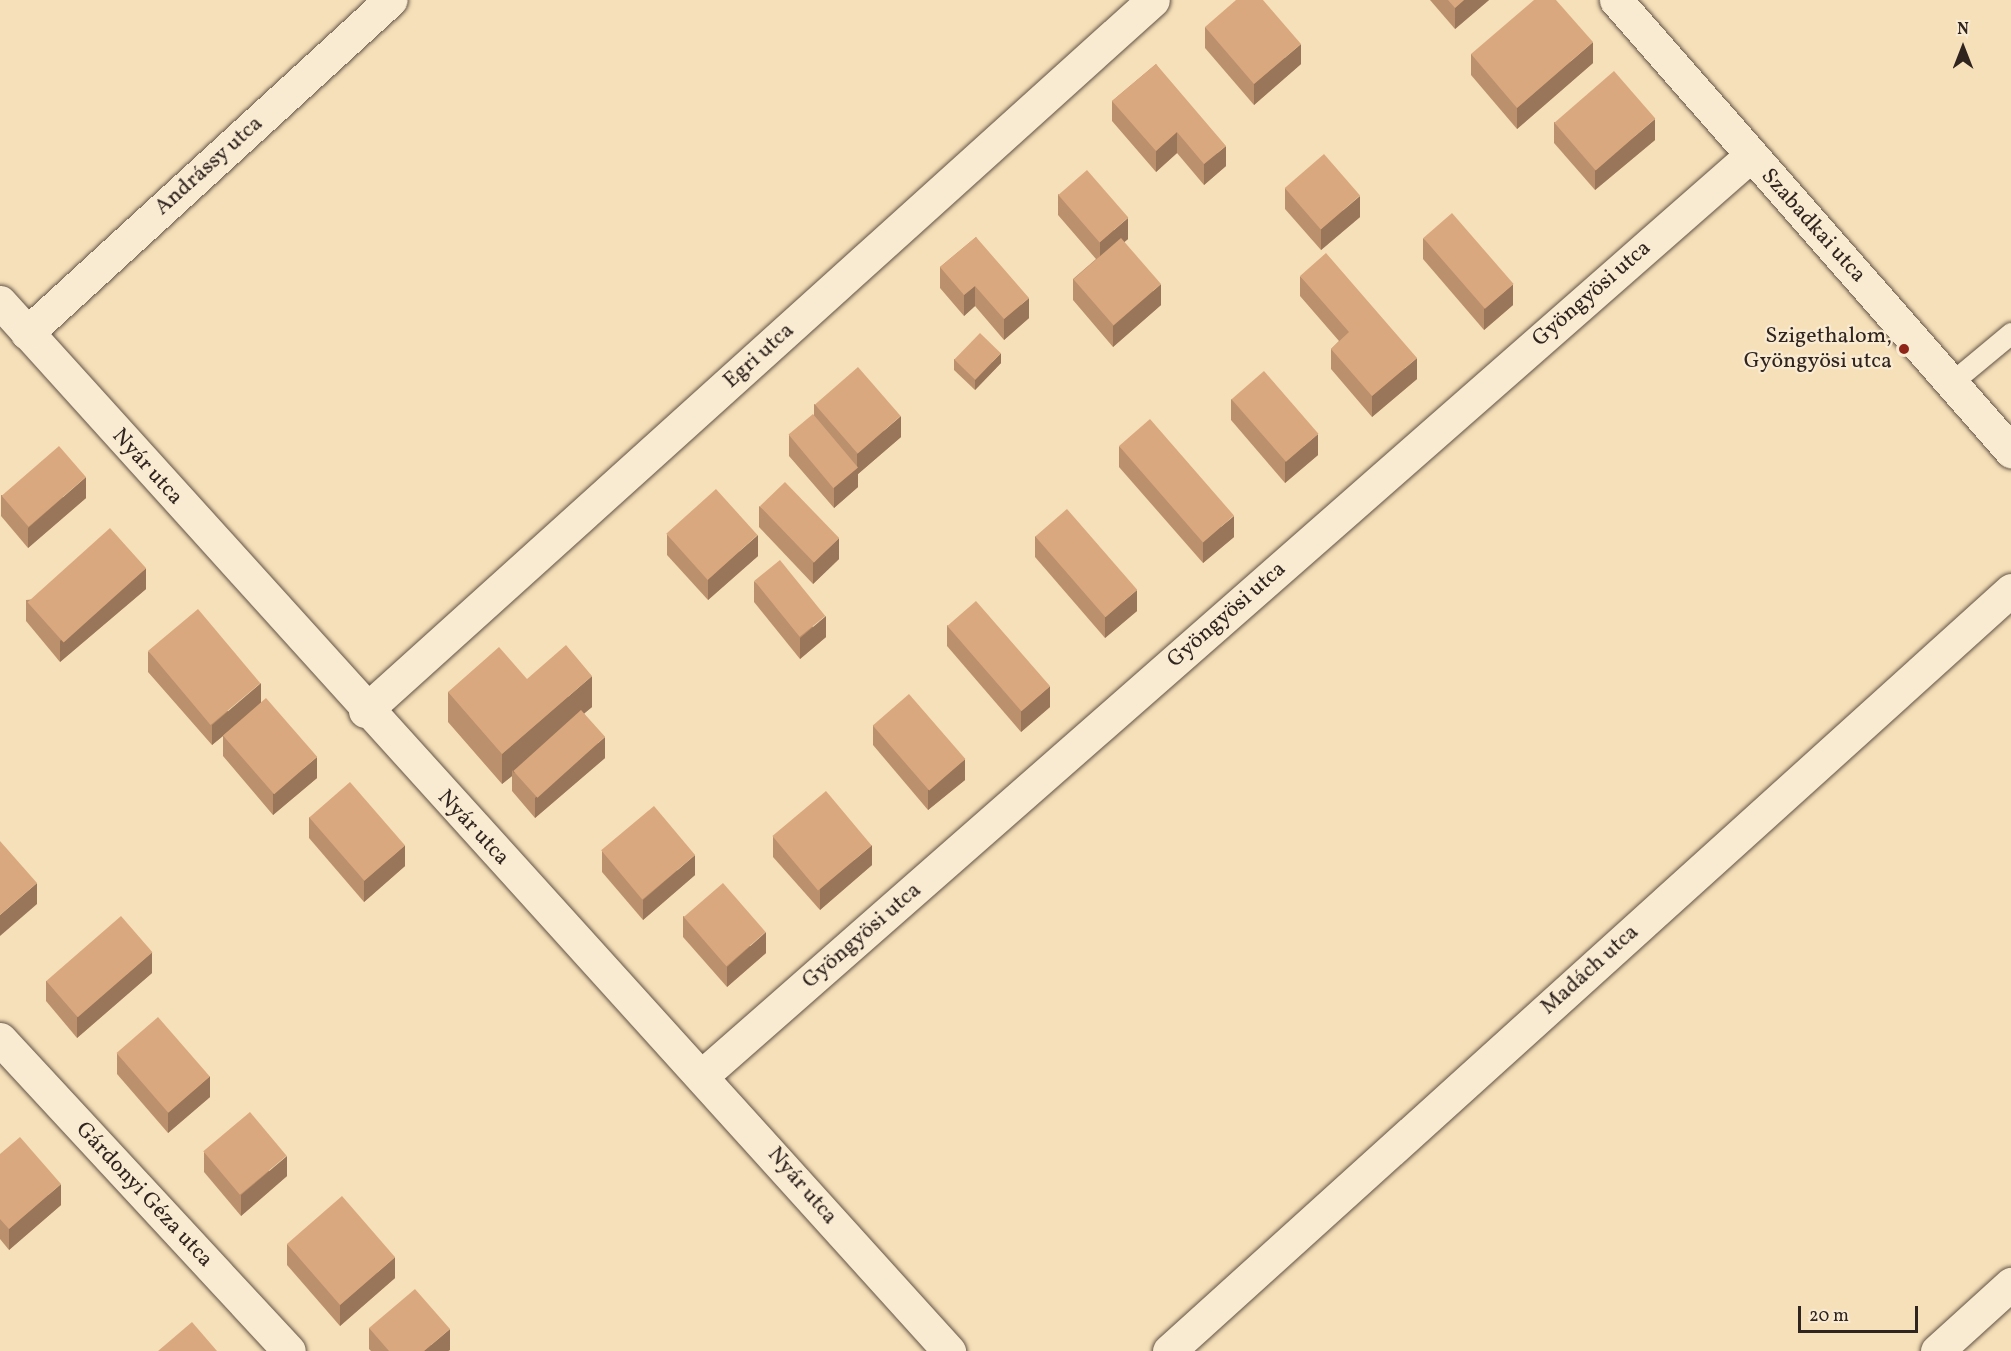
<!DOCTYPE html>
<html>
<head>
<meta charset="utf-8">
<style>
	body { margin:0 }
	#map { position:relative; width:2011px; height:1351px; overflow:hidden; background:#f6e0b9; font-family:Vollkorn,serif }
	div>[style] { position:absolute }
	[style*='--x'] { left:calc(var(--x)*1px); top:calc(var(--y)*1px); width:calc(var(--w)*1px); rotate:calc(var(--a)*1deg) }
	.roads { filter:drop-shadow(0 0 2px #625346) drop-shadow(0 0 2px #625346) }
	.service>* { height:21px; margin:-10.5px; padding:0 10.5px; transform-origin:10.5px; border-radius:10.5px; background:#f9ebd2 }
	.minor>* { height:33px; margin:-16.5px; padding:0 16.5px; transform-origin:16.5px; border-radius:16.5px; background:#f9ebd2 }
	.tertiary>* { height:33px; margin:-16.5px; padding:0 16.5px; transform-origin:16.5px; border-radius:16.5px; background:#f9ebd2 }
	.wall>* { inset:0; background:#bb906d }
	.shaded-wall>* { inset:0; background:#997659 }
	.building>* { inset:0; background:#daa87f; transform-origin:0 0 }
	.dots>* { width:16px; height:16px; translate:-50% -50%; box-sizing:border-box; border:3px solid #f9ebd2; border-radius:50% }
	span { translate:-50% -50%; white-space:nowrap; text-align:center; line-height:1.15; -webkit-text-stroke:4.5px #f9ebd2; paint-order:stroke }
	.street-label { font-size:22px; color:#30241f }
	.poi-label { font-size:22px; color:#30241f }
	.right { translate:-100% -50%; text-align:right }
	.north { position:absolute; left:1933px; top:18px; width:60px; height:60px; -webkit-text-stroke:4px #f9ebd2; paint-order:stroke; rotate:0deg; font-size:16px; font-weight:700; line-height:24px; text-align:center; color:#30241f }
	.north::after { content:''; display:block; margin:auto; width:21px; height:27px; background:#30241f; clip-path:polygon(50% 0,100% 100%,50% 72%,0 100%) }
	.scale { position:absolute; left:1798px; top:1306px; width:120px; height:27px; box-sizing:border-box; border:3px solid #30241f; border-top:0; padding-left:8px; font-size:18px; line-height:21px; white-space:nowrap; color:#30241f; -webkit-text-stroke:4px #f9ebd2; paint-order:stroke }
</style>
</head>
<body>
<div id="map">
	<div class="roads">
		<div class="service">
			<i style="--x:1952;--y:382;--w:77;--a:-39.7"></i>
		</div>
		<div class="minor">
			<i style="--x:0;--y:302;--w:1415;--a:47.87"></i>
			<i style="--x:27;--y:333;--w:493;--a:-42.5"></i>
			<i style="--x:365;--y:711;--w:1061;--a:-42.06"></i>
			<i style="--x:0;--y:1039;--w:425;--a:47.2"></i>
			<i style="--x:704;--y:1074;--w:1392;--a:-41.27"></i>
			<i style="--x:1169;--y:1351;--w:1135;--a:-42.11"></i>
			<i style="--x:1937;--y:1351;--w:100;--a:-42.2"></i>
		</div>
		<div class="tertiary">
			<i style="--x:1616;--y:0;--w:600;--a:48.79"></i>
		</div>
	</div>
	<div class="wall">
		<i style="clip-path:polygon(1430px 0,1489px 0,1455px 29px)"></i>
		<i style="clip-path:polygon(1205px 27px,1301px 64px,1254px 105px,1205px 48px)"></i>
		<i style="clip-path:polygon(1471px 54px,1593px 63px,1517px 129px,1471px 75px)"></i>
		<i style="clip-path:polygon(1156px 64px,1226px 166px,1204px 185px,1177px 153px,1156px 172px,1112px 121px,1112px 101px)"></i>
		<i style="clip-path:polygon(1554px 122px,1655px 140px,1595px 190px,1554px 143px)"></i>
		<i style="clip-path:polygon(1285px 188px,1360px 217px,1321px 250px,1285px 209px)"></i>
		<i style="clip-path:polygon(1058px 194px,1128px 239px,1124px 242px,1161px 305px,1113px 347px,1073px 300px,1073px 279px,1096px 259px,1058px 215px)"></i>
		<i style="clip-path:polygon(976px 237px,1029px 318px,1004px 340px,975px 306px,964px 316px,940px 288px,940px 267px)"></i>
		<i style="clip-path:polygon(1423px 238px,1513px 305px,1484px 330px,1423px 259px)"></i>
		<i style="clip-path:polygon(1300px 276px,1417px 379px,1372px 417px,1331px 369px,1331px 349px,1339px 341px,1300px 296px)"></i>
		<i style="clip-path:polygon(954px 359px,1001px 363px,975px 390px,954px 370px)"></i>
		<i style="clip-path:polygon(1231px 399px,1318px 455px,1285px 483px,1231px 420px)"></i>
		<i style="clip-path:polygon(814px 404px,901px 437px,858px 474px,858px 487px,834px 508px,789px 456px,789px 435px,814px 415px)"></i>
		<i style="clip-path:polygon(1119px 446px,1234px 537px,1203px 563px,1119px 467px)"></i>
		<i style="clip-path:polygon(1px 495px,86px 498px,28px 548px,1px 516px)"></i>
		<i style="clip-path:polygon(759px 506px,839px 559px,813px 584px,759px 527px)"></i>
		<i style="clip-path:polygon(667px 534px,758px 556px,708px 600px,667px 555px)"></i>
		<i style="clip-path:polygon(1035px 536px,1137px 611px,1105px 638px,1035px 557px)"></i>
		<i style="clip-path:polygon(754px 581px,826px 637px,800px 659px,754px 602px)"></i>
		<i style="clip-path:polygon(146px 589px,60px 662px,26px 621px,26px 600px)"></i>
		<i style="clip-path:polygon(947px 625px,1050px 707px,1021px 732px,947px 646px)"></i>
		<i style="clip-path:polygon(148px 651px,317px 778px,273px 815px,223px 756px,223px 736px,212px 745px,148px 672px)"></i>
		<i style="clip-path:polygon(527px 679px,592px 707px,584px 713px,605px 758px,535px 818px,512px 791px,512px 776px,502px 784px,448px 722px,448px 692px)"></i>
		<i style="clip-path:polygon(873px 725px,965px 780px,928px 810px,873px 745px)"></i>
		<i style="clip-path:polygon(309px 817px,405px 866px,364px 902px,309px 838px)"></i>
		<i style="clip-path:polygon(773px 836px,872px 865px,820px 910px,773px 857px)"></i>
		<i style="clip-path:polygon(602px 851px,695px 875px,643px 920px,602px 872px)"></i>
		<i style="clip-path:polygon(683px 916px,766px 953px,727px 987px,683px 937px)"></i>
		<i style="clip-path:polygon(152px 973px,77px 1038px,46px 1001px,46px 981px)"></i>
		<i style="clip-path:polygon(117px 1053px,210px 1097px,168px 1133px,117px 1074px)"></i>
		<i style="clip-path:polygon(204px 1152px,287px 1176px,241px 1216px,204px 1172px)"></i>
		<i style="clip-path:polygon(0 1154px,61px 1205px,9px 1250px,0 1239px)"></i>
		<i style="clip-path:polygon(287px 1244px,395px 1278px,340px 1326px,287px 1265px)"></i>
		<i style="clip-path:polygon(369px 1328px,450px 1350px,448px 1351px,371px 1351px,369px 1349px)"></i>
	</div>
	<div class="shaded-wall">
		<i style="clip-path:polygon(1464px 0,1489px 0,1455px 29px,1455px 8px)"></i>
		<i style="clip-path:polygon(1593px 42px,1593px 63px,1517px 129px,1517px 108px)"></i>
		<i style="clip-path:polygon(1301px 44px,1301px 64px,1254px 105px,1254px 84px)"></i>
		<i style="clip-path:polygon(1655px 119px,1655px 140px,1595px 190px,1595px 170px)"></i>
		<i style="clip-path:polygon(1177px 132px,1177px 153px,1156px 172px,1156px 151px)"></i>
		<i style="clip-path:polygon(1226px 146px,1226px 166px,1204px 185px,1204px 164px)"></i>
		<i style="clip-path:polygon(1360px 196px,1360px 217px,1321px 250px,1321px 229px)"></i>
		<i style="clip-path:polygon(1128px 218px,1128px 239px,1100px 263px,1100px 242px)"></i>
		<i style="clip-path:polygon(1161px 284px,1161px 305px,1113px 347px,1113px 326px)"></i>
		<i style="clip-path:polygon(1513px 284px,1513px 305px,1484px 330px,1484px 309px)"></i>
		<i style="clip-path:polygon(975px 286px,975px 306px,964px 316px,964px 295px)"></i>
		<i style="clip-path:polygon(1029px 298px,1029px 318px,1004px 340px,1004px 319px)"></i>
		<i style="clip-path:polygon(1001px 353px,1001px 363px,975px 390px,975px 380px)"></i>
		<i style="clip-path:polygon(1417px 358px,1417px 379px,1372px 417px,1372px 396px)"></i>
		<i style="clip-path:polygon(901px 416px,901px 437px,858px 474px,858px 487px,834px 508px,834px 487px,857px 468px,857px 454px)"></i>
		<i style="clip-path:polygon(1318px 434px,1318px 455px,1285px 483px,1285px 462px)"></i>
		<i style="clip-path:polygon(86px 477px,86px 498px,28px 548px,28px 528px)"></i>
		<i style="clip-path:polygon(1234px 516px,1234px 537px,1203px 563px,1203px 542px)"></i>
		<i style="clip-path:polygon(758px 535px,758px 556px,708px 600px,708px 579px)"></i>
		<i style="clip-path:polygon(839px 538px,839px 559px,813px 584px,813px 563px)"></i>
		<i style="clip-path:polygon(146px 568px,146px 589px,60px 662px,60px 641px)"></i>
		<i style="clip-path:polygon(1137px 590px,1137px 611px,1105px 638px,1105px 617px)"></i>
		<i style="clip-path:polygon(826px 616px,826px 637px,800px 659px,800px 638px)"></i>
		<i style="clip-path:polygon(592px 676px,592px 707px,514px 773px,512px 770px,512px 776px,502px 784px,502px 754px)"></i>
		<i style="clip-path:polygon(261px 683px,261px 704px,212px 745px,212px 725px)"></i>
		<i style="clip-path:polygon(1050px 686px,1050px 707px,1021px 732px,1021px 711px)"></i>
		<i style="clip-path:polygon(605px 737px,605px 758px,535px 818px,535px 798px)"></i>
		<i style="clip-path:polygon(317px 757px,317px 778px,273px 815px,273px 794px)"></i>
		<i style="clip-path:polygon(965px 759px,965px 780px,928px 810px,928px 790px)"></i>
		<i style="clip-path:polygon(405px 845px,405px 866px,364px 902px,364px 881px)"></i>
		<i style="clip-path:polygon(872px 845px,872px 865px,820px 910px,820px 889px)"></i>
		<i style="clip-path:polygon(695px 855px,695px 875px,643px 920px,643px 900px)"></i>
		<i style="clip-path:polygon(37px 883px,37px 904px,0 936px,0 915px)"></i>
		<i style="clip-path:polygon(766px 932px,766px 953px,727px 987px,727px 967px)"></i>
		<i style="clip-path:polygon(152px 952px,152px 973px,77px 1038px,77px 1017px)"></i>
		<i style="clip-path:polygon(210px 1076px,210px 1097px,168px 1133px,168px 1112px)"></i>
		<i style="clip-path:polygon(287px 1156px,287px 1176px,241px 1216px,241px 1195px)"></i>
		<i style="clip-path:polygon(61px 1184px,61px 1205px,9px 1250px,9px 1229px)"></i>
		<i style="clip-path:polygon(395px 1257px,395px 1278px,340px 1326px,340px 1305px)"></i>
		<i style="clip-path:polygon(450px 1329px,450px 1350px,448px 1351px,424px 1351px)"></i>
	</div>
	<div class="building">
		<i style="clip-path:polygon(1236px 0,1263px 0,1301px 44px,1254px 84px,1205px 27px)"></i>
		<i style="clip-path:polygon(1448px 0,1464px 0,1455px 8px)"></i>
		<i style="clip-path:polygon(1534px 0,1556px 0,1593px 42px,1517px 108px,1471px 54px)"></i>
		<i style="clip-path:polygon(1156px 64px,1226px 146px,1204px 164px,1177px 132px,1156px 151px,1112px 101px)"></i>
		<i style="left:1614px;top:71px;width:63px;height:79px;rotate:49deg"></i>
		<i style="left:1324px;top:154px;width:55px;height:52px;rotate:49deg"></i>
		<i style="left:1087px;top:170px;width:63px;height:38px;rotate:49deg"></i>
		<i style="left:1452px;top:213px;width:94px;height:38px;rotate:49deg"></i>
		<i style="clip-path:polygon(976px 237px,1029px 298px,1004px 319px,975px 286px,964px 295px,940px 267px)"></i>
		<i style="left:1121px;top:238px;width:61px;height:63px;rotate:49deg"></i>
		<i style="clip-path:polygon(1326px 253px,1417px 358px,1372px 396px,1331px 349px,1349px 332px,1300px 276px)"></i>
		<i style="left:980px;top:333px;width:29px;height:37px;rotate:44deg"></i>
		<i style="left:858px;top:367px;width:65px;height:57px;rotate:49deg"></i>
		<i style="left:1264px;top:371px;width:83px;height:43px;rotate:49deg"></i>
		<i style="left:813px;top:414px;width:70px;height:32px;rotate:50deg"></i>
		<i style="left:1150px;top:419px;width:128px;height:41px;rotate:49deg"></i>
		<i style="left:59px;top:446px;width:41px;height:76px;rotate:49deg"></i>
		<i style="left:785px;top:482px;width:78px;height:35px;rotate:46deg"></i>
		<i style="left:716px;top:489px;width:62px;height:67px;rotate:48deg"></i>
		<i style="left:1067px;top:509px;width:107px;height:42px;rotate:49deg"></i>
		<i style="left:110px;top:528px;width:54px;height:111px;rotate:48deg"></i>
		<i style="left:780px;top:560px;width:72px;height:33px;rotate:51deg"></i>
		<i style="left:976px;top:601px;width:113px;height:38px;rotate:49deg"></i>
		<i style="left:198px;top:609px;width:97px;height:65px;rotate:50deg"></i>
		<i style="clip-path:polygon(566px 645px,592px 676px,502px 754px,448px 692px,499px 647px,527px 679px)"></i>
		<i style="left:909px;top:694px;width:86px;height:48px;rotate:49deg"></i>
		<i style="left:266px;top:698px;width:78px;height:57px;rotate:49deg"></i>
		<i style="left:581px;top:710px;width:36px;height:91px;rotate:48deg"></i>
		<i style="left:350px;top:782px;width:84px;height:54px;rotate:49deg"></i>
		<i style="left:826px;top:791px;width:71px;height:70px;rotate:50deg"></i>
		<i style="left:654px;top:806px;width:64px;height:69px;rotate:50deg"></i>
		<i style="clip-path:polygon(0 841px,37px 883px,0 915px)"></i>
		<i style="left:723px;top:883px;width:65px;height:52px;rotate:49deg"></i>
		<i style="left:121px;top:916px;width:48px;height:99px;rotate:49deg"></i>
		<i style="left:158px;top:1017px;width:79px;height:55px;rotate:49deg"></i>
		<i style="left:250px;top:1112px;width:57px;height:61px;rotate:50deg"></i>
		<i style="clip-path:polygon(20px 1137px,61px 1184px,9px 1229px,0 1219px,0 1154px)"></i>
		<i style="left:342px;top:1196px;width:81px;height:73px;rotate:49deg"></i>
		<i style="clip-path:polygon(415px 1289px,450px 1329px,424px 1351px,389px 1351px,369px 1328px)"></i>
		<i style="clip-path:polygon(192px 1322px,217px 1351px,158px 1351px)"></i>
	</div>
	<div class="dots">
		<i style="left:1904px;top:349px;background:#8f2418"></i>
	</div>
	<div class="street-label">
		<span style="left:209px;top:166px;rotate:-42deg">Andrássy utca</span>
		<span style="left:1813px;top:226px;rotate:48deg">Szabadkai utca</span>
		<span style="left:1592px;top:294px;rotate:-41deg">Gyöngyösi utca</span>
		<span style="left:759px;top:356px;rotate:-42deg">Egri utca</span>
		<span style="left:147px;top:467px;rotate:48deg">Nyár utca</span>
		<span style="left:1227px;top:615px;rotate:-41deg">Gyöngyösi utca</span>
		<span style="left:473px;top:828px;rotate:47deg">Nyár utca</span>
		<span style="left:862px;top:936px;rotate:-41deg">Gyöngyösi utca</span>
		<span style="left:1590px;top:970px;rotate:-42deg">Madách utca</span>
		<span style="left:802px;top:1186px;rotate:49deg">Nyár utca</span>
		<span style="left:144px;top:1195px;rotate:47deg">Gárdonyi Géza utca</span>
	</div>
	<div class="poi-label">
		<span class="right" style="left:1892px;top:349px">Szigethalom,<br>Gyöngyösi utca</span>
	</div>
	<div class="north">N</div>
	<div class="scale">20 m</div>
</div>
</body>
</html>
